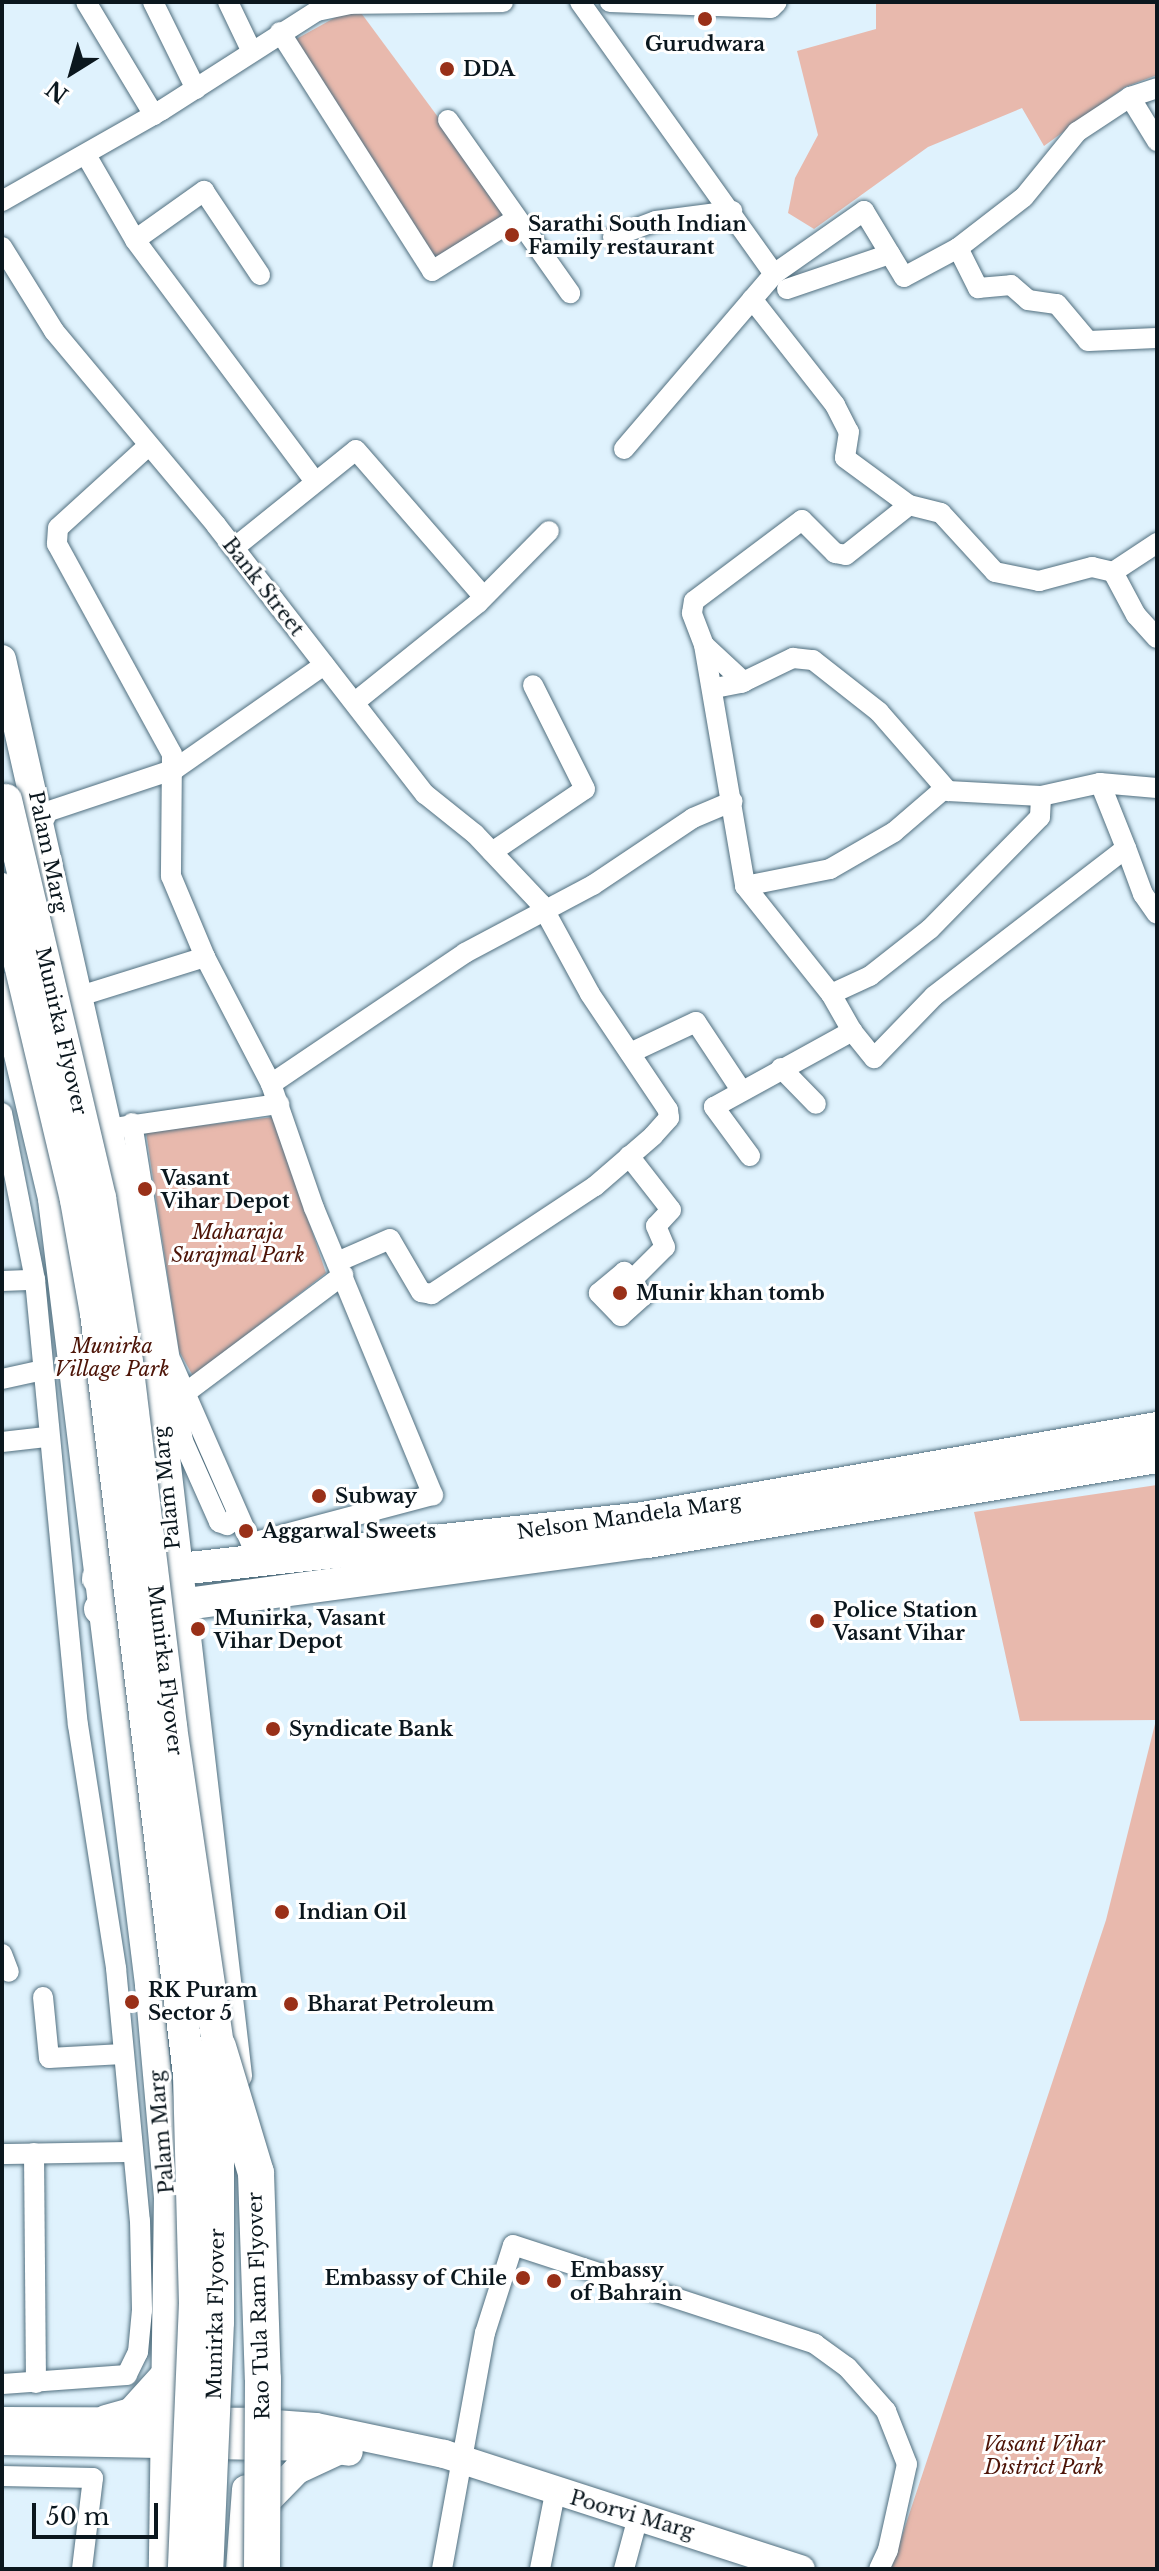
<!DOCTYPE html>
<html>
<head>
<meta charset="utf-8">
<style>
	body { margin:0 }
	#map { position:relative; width:1159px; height:2571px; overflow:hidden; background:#dff2fd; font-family:"Libre Baskerville",serif }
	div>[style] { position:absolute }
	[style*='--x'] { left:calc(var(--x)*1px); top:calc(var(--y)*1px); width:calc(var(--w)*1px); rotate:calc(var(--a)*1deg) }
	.green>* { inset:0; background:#e8b9ad }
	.roads { filter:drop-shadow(0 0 2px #516f7f) drop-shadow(0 0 2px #516f7f) }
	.street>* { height:20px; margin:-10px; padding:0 10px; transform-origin:10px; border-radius:10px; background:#fff }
	.secondary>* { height:28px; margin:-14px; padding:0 14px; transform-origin:14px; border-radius:14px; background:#fff }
	.primary>* { height:32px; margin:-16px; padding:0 16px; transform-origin:16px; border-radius:16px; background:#fff }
	.bridges { filter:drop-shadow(0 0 2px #516f7f) drop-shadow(0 0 2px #516f7f) }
	.primary-bridge>* { height:32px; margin:-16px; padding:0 16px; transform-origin:16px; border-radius:16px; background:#fff }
	.highway-bridge>* { height:36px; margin:-18px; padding:0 18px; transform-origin:18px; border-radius:18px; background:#fff }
	.dots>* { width:22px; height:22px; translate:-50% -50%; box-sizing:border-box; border:4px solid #fff; border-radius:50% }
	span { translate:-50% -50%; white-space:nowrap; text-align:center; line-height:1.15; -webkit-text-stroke:6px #fff; paint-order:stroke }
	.poi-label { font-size:20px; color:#0b171e; font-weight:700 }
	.left { translate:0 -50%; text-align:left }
	.right { translate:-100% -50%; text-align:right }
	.street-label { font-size:20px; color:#0b171e }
	.park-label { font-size:20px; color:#4d1407; font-style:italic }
	.frame { position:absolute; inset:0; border:4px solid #0b171e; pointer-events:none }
	.north { position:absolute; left:32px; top:32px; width:80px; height:80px; -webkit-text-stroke:6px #fff; paint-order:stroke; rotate:217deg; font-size:22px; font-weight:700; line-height:32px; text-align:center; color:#0b171e }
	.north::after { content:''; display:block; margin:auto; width:28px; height:36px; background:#0b171e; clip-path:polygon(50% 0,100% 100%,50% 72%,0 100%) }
	.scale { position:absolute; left:32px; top:2503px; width:126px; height:36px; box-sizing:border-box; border:4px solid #0b171e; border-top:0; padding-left:10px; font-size:24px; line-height:28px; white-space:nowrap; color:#0b171e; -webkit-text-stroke:6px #fff; paint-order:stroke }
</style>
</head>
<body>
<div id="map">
	<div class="green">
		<i style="clip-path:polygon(876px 2px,1157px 2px,1157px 75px,1125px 87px,1044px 146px,1022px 108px,928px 147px,814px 229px,788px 213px,795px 178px,818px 135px,797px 51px,876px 29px)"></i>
		<i style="clip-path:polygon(356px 6px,514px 220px,432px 271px,289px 43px)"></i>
		<i style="clip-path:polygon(274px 1117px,326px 1273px,193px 1376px,179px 1351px,146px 1132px)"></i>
		<i style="clip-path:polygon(1157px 1485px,1157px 2569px,891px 2569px,1106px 1920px,1156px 1720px,1020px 1721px,974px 1512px)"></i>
	</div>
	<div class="roads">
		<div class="street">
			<i style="--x:86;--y:2;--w:132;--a:59"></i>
			<i style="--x:153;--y:2;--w:97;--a:63.7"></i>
			<i style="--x:228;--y:2;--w:55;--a:64.4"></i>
			<i style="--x:580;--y:2;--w:334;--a:54.5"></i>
			<i style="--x:610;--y:2;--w:161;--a:2.1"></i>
			<i style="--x:771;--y:8;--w:8;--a:-45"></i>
			<i style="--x:280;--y:32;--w:283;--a:57.5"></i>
			<i style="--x:432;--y:271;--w:97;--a:-31.9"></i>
			<i style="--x:1130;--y:97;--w:52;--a:58.5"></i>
			<i style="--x:448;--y:120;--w:212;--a:54.8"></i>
			<i style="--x:86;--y:155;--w:98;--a:60"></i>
			<i style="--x:135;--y:240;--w:299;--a:53.3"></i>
			<i style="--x:2;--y:201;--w:184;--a:-29.6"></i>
			<i style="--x:162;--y:110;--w:184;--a:-32.6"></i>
			<i style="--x:317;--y:11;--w:34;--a:-12"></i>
			<i style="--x:350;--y:4;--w:153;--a:-0.7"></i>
			<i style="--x:613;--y:237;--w:46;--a:-20.4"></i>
			<i style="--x:656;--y:221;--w:77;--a:-7.5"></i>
			<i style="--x:135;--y:240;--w:85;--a:-35.4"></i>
			<i style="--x:204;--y:191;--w:101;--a:56.3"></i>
			<i style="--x:2;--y:247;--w:99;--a:58.2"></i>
			<i style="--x:54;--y:331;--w:253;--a:50.1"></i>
			<i style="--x:216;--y:525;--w:341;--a:52.2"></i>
			<i style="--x:425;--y:794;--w:64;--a:38.7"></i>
			<i style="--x:475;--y:834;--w:96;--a:46.7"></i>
			<i style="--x:541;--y:904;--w:102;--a:61.4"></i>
			<i style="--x:590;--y:994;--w:140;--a:56.1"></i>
			<i style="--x:668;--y:1110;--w:8;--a:83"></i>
			<i style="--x:669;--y:1118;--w:24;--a:132"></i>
			<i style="--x:653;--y:1136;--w:77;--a:139.2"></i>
			<i style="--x:595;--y:1186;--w:196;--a:146.5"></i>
			<i style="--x:432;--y:1294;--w:11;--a:-170"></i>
			<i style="--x:421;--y:1292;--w:61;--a:-120.3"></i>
			<i style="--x:390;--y:1239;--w:58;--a:156.5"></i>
			<i style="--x:958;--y:248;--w:83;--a:-37.7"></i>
			<i style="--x:1024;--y:197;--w:84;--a:-50.8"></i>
			<i style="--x:1077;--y:132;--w:64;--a:-33.4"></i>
			<i style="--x:1130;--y:97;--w:28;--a:-18"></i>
			<i style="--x:787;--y:289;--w:109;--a:-18.8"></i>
			<i style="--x:752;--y:299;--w:135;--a:51.9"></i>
			<i style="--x:835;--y:405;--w:30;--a:63"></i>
			<i style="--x:849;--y:432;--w:26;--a:99"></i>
			<i style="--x:845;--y:458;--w:79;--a:36.3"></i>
			<i style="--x:909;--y:505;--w:33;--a:14"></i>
			<i style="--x:941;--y:513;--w:80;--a:47.5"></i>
			<i style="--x:995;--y:572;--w:45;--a:11.6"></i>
			<i style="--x:1039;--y:581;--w:55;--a:-14.8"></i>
			<i style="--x:1092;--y:567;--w:22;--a:13"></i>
			<i style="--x:1113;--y:572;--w:53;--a:-33.4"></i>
			<i style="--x:147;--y:447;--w:120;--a:137.7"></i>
			<i style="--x:58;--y:528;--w:16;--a:94"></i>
			<i style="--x:57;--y:544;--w:239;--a:61.3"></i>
			<i style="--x:172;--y:754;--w:122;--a:90.5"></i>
			<i style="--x:171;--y:876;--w:88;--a:67.2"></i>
			<i style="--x:205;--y:957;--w:143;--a:62.5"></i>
			<i style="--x:271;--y:1084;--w:131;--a:70.9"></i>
			<i style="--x:314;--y:1208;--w:311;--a:67.5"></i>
			<i style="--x:433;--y:1495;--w:188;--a:165.2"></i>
			<i style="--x:251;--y:1543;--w:199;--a:-113.7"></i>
			<i style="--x:624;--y:449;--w:230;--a:-49.4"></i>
			<i style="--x:774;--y:274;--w:110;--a:-35"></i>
			<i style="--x:864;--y:211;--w:77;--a:58.8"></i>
			<i style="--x:904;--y:277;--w:61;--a:-28.2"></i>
			<i style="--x:958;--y:248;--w:45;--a:63.4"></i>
			<i style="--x:978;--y:288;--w:33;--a:-5"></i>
			<i style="--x:1011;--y:285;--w:23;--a:41"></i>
			<i style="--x:1028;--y:300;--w:29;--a:8"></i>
			<i style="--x:1057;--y:304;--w:48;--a:50"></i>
			<i style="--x:1088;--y:341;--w:69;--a:-2.5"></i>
			<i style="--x:234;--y:548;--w:156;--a:-38.8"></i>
			<i style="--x:356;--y:450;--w:192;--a:49"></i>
			<i style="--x:1113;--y:572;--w:49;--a:61.9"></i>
			<i style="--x:1136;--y:615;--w:31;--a:48"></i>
			<i style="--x:704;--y:645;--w:244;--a:80.3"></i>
			<i style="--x:745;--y:886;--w:138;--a:51.5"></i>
			<i style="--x:831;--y:994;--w:43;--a:60.4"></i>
			<i style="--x:744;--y:682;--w:54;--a:-137.2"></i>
			<i style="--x:704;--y:645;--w:34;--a:-111"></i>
			<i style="--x:692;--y:613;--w:12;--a:-81"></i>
			<i style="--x:694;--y:601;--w:135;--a:-36.9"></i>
			<i style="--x:802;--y:520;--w:47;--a:45"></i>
			<i style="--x:835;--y:553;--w:11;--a:10"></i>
			<i style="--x:846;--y:555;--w:80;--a:-38.4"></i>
			<i style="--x:715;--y:688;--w:26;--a:-11"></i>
			<i style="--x:741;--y:683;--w:58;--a:-25.7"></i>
			<i style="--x:793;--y:658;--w:20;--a:6"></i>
			<i style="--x:813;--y:660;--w:84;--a:38.2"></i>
			<i style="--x:879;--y:712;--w:105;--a:48.9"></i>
			<i style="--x:948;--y:791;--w:93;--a:3.1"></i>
			<i style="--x:1041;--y:796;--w:60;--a:-12.4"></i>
			<i style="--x:1100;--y:783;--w:57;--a:5"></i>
			<i style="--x:355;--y:702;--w:158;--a:-38.8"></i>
			<i style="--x:478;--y:603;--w:101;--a:-45.4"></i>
			<i style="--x:1100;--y:783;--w:70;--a:68.2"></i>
			<i style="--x:40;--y:814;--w:142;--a:-18.4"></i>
			<i style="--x:175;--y:769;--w:182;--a:-34.9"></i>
			<i style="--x:492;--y:852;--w:112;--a:-34.1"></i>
			<i style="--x:585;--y:789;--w:116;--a:-116.6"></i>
			<i style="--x:745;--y:886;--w:87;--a:-11.3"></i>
			<i style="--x:830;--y:869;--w:74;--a:-30"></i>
			<i style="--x:894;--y:832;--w:65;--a:-40.6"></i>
			<i style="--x:831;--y:994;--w:43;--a:-24.8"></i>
			<i style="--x:870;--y:976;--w:76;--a:-38.1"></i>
			<i style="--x:930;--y:929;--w:157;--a:-45.5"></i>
			<i style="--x:1040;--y:817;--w:21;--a:-87"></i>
			<i style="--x:80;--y:996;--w:131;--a:-17.3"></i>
			<i style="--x:630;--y:1053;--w:73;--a:-25.2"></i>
			<i style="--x:696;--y:1022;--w:82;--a:56.5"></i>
			<i style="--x:781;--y:1068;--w:50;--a:45.8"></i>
			<i style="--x:271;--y:1084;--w:234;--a:-34"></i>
			<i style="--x:465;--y:953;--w:145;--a:-28"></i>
			<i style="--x:593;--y:885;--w:120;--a:-33.8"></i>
			<i style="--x:693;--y:818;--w:43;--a:-23"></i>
			<i style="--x:2;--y:1113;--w:170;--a:78.8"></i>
			<i style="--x:35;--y:1280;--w:447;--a:84.5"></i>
			<i style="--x:78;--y:1725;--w:246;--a:81.1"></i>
			<i style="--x:116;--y:1968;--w:254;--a:84.6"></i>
			<i style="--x:140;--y:2221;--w:89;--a:88.7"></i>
			<i style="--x:142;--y:2310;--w:42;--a:95.4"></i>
			<i style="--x:138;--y:2352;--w:25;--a:116"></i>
			<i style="--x:127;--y:2375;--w:125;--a:175.9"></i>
			<i style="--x:132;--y:1123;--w:322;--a:80.9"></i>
			<i style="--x:183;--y:1441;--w:89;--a:66"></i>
			<i style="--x:219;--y:1522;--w:9;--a:21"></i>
			<i style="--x:227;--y:1525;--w:14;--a:-45"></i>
			<i style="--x:121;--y:1127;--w:160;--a:-8.3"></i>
			<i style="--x:629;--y:1156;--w:68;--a:52.1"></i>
			<i style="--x:671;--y:1210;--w:22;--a:133"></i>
			<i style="--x:656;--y:1226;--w:23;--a:67"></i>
			<i style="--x:665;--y:1247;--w:48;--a:135"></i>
			<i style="--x:750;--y:1156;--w:61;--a:-126.3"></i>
			<i style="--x:714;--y:1107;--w:158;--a:-28.8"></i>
			<i style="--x:852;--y:1031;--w:35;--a:51"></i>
			<i style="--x:874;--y:1058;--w:86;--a:-45.9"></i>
			<i style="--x:934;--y:996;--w:242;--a:-37.6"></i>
			<i style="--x:1126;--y:848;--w:49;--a:69.7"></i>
			<i style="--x:1143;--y:894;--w:24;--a:55"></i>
			<i style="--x:624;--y:1272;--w:31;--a:52"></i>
			<i style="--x:643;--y:1296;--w:30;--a:138"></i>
			<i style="--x:621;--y:1316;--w:32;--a:-134"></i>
			<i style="--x:599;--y:1293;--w:33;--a:-40"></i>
			<i style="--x:2;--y:1281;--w:33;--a:-2"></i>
			<i style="--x:2;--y:1379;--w:42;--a:-12.4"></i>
			<i style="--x:188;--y:1391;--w:194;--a:-36.8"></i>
			<i style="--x:2;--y:1442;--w:44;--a:-6.5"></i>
			<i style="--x:2;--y:1954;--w:19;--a:69"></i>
			<i style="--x:43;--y:1997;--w:61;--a:84.4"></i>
			<i style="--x:49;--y:2058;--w:74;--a:-3.1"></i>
			<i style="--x:34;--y:2153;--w:230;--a:89.5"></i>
			<i style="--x:2;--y:2154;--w:131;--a:-0.9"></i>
			<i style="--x:2;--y:2476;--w:91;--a:1.3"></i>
			<i style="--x:93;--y:2478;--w:92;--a:96.9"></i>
			<i style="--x:442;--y:2569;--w:240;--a:-79.7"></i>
			<i style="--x:485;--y:2333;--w:92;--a:-72.3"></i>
			<i style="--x:513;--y:2245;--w:318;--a:18.1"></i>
			<i style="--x:815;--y:2344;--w:39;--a:36"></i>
			<i style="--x:847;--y:2367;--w:59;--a:48.4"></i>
			<i style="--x:886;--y:2411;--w:57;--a:68.4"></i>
			<i style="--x:907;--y:2464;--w:88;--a:102.5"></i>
			<i style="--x:888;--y:2550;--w:21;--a:115"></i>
			<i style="--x:540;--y:2569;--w:77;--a:-78.8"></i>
			<i style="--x:624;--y:2569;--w:54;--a:-74.9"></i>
		</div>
		<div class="secondary">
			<i style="--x:2;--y:659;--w:668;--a:77.29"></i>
			<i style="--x:149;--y:1311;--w:770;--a:83.36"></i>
			<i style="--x:2;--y:987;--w:218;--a:76.7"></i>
			<i style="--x:52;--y:1199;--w:792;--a:82.96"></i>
			<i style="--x:149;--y:1985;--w:212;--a:84.9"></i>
			<i style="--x:168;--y:2196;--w:373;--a:90.8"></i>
			<i style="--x:106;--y:2419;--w:26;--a:-16"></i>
			<i style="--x:131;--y:2412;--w:55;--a:-47.9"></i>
			<i style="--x:2;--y:2421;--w:246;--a:0.2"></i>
			<i style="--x:248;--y:2422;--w:68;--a:4.2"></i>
			<i style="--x:316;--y:2427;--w:131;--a:11.9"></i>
			<i style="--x:444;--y:2454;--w:375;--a:17.9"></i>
			<i style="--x:2;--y:2441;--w:313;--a:1.1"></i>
			<i style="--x:315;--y:2447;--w:34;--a:8"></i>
			<i style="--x:258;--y:2510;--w:56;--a:-45.7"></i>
			<i style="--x:297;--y:2470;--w:45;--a:-24.9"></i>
			<i style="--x:240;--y:2569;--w:80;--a:-85.7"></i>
		</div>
		<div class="primary">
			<i style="--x:2;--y:847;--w:21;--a:-17"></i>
			<i style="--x:22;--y:841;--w:32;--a:-56"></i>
			<i style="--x:98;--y:1578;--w:548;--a:-6.28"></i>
			<i style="--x:643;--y:1518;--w:522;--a:-9.93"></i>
			<i style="--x:100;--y:1609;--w:79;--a:-2.9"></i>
			<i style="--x:179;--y:1605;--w:473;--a:-7.7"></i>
			<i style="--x:648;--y:1542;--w:516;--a:-9.48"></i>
		</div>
	</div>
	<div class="bridges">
		<div class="primary-bridge">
			<i style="--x:6;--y:800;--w:409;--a:76.7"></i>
			<i style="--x:100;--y:1198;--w:166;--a:80.7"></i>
			<i style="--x:127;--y:1362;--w:368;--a:83.1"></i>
			<i style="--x:171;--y:1727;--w:323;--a:81.6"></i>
			<i style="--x:218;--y:2047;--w:275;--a:90"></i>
			<i style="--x:218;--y:2322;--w:247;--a:92.5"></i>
			<i style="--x:2;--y:889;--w:320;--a:76.6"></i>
			<i style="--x:76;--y:1200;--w:115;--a:80"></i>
			<i style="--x:96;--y:1313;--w:768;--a:83.04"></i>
			<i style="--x:189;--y:2075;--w:228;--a:88.5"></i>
			<i style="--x:195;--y:2303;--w:266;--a:92.4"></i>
		</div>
		<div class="highway-bridge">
			<i style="--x:218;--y:2047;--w:132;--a:73.2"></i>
			<i style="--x:256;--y:2173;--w:206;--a:88.1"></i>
			<i style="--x:263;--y:2379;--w:190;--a:90.3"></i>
		</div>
	</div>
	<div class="dots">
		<i style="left:705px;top:19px;background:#993018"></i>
		<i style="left:447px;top:69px;background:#993018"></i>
		<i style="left:512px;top:235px;background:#993018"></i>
		<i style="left:145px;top:1189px;background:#993018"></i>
		<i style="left:620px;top:1293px;background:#993018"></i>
		<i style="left:319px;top:1496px;background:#993018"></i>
		<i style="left:246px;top:1531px;background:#993018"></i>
		<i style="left:817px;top:1621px;background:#993018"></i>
		<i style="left:198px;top:1629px;background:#993018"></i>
		<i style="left:273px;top:1729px;background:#993018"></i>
		<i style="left:282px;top:1912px;background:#993018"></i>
		<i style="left:132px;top:2002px;background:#993018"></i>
		<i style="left:291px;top:2004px;background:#993018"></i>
		<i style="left:523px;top:2278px;background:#993018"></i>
		<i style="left:554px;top:2281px;background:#993018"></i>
	</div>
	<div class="poi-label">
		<span style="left:705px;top:44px">Gurudwara</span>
		<span class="left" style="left:463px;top:69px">DDA</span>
		<span class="left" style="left:528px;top:236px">Sarathi South Indian<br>Family restaurant</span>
		<span class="left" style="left:161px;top:1190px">Vasant<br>Vihar Depot</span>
		<span class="left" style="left:636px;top:1293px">Munir khan tomb</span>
		<span class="left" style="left:335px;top:1496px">Subway</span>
		<span class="left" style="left:262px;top:1531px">Aggarwal Sweets</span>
		<span class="left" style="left:833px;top:1622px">Police Station<br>Vasant Vihar</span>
		<span class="left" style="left:214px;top:1630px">Munirka, Vasant<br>Vihar Depot</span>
		<span class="left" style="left:289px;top:1729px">Syndicate Bank</span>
		<span class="left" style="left:298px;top:1912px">Indian Oil</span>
		<span class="left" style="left:148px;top:2002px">RK Puram<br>Sector 5</span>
		<span class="left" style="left:307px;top:2004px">Bharat Petroleum</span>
		<span class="left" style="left:570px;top:2282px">Embassy<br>of Bahrain</span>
		<span class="right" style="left:507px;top:2278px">Embassy of Chile</span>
	</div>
	<div class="street-label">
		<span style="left:263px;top:587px;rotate:52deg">Bank Street</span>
		<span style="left:48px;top:852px;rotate:78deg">Palam Marg</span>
		<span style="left:61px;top:1031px;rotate:77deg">Munirka Flyover</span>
		<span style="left:167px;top:1488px;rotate:-96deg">Palam Marg</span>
		<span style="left:629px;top:1517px;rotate:-8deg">Nelson Mandela Marg</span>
		<span style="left:165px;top:1670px;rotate:83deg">Munirka Flyover</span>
		<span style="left:162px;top:2132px;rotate:-95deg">Palam Marg</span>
		<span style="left:259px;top:2306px;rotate:-92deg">Rao Tula Ram Flyover</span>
		<span style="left:216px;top:2314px;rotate:-89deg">Munirka Flyover</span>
		<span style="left:632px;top:2515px;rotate:16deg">Poorvi Marg</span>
	</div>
	<div class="park-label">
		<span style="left:238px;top:1244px">Maharaja<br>Surajmal Park</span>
		<span style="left:112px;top:1358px">Munirka<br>Village Park</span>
		<span style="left:1044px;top:2456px">Vasant Vihar<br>District Park</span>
	</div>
	<div class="frame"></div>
	<div class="north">N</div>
	<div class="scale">50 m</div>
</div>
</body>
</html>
